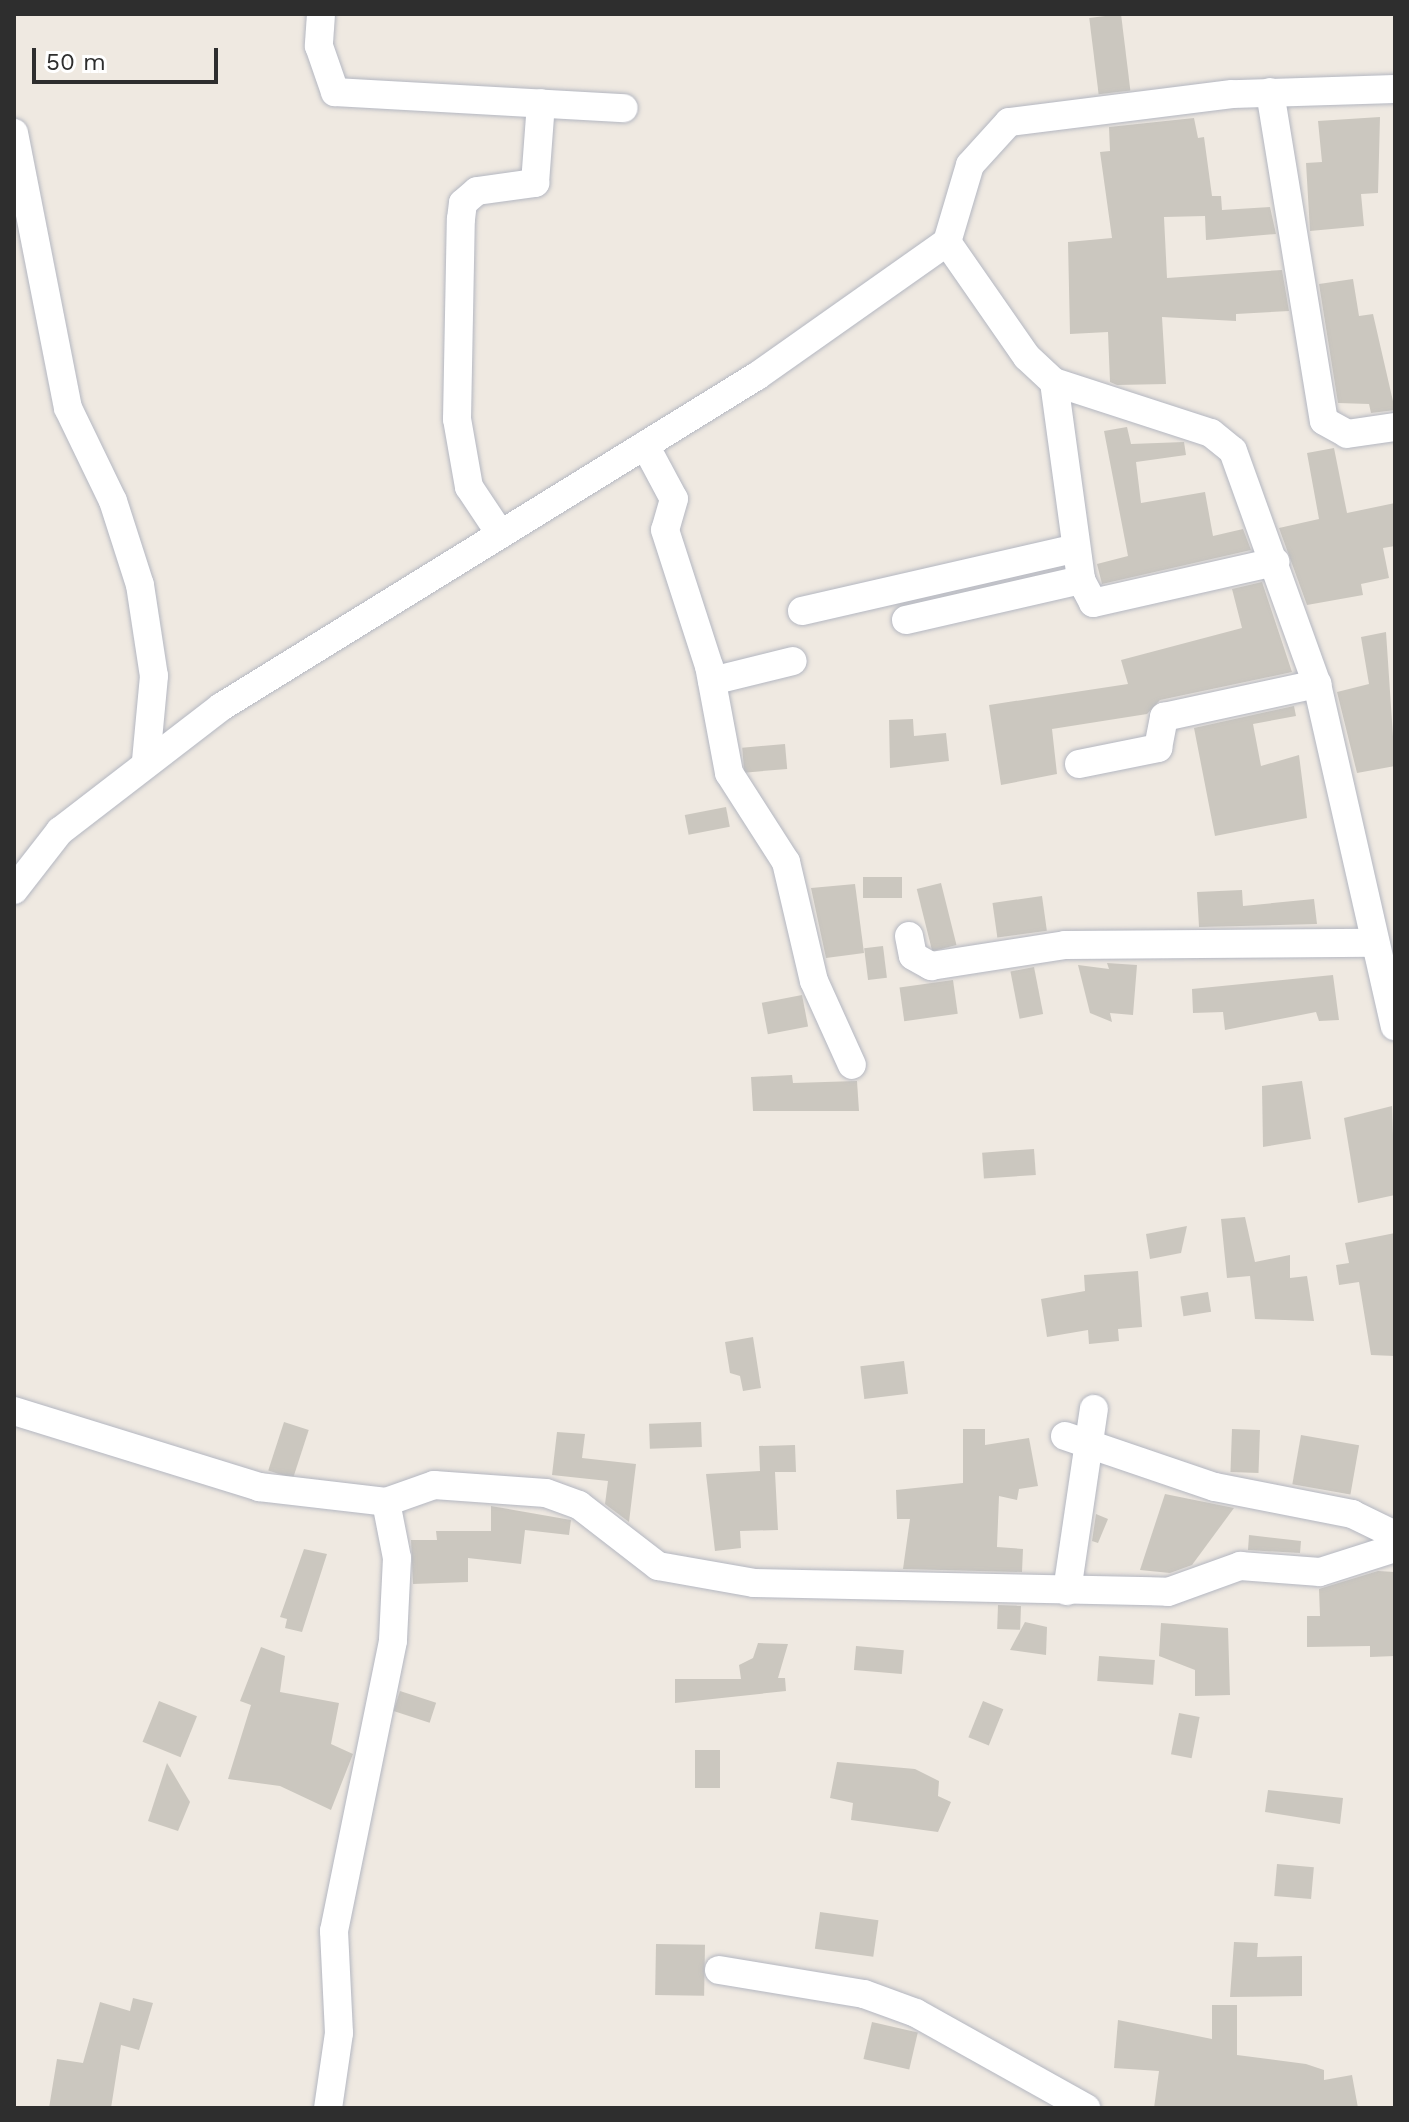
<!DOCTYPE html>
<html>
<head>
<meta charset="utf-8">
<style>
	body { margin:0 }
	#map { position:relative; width:1409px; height:2122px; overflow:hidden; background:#efe9e1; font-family:"Work Sans",sans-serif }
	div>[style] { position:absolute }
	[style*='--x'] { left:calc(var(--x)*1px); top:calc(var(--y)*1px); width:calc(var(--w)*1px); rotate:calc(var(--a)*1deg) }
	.building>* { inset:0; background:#cbc7bf; transform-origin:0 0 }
	.roads { filter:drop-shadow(0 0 2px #b4b7c1) drop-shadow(0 0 2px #b4b7c1) }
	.minor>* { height:28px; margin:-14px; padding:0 14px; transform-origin:14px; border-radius:14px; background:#fff }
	span { translate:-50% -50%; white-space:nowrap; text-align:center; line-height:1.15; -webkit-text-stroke:8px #fff; paint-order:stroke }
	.frame { position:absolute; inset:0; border:16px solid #2e2e2e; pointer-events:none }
	.scale { position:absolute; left:32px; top:48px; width:186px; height:36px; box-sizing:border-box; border:4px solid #2e2e2e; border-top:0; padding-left:10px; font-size:24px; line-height:28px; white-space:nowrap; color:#2e2e2e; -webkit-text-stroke:6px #fff; paint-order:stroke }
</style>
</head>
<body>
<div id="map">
	<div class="building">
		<i style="left:1121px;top:14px;width:77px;height:32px;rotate:83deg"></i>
		<i style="clip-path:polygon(1380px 117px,1378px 193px,1361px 194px,1364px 226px,1310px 231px,1306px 163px,1322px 162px,1318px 121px)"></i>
		<i style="clip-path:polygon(1194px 118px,1198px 138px,1204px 137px,1212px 196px,1221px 196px,1222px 210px,1270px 207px,1276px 234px,1206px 240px,1205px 216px,1164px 217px,1167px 278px,1282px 270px,1289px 311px,1236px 314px,1236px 321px,1162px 317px,1166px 384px,1117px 385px,1110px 382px,1108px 332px,1070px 334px,1068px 242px,1112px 238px,1100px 152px,1110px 151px,1109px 127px)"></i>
		<i style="clip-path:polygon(1353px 279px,1359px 316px,1373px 314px,1395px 410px,1371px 413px,1369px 404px,1338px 403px,1319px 284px)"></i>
		<i style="clip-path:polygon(1127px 427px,1131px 444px,1184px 442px,1186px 455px,1136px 462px,1141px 503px,1205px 492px,1213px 536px,1243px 529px,1251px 550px,1102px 584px,1097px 564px,1128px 556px,1104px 431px)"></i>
		<i style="clip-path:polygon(1334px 448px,1347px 513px,1395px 503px,1395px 546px,1383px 548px,1389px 578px,1361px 584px,1363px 595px,1307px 605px,1279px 528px,1319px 519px,1307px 453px)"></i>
		<i style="clip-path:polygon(1262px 582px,1292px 672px,1160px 700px,1147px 714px,1052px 729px,1057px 774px,1001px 785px,989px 705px,1128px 684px,1121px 660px,1242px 628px,1232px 589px)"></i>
		<i style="clip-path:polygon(1386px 632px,1395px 766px,1357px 773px,1337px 692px,1369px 684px,1361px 637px)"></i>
		<i style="clip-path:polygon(1294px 706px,1296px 716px,1253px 724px,1261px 766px,1299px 755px,1307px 818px,1215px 836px,1194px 728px)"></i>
		<i style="clip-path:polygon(913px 719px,914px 736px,946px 733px,949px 761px,890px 768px,889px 720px)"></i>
		<i style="left:785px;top:744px;width:25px;height:43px;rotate:85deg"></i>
		<i style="left:726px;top:807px;width:20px;height:42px;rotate:79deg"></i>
		<i style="left:902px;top:877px;width:21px;height:39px;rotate:90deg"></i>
		<i style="left:941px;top:883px;width:64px;height:25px;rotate:76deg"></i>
		<i style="clip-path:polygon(855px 884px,864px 953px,826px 958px,811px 888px)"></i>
		<i style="clip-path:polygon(1242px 890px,1243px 906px,1314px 899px,1317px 924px,1199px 927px,1197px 892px)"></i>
		<i style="left:1042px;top:896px;width:35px;height:50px;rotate:82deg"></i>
		<i style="left:883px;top:946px;width:32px;height:19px;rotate:83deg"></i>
		<i style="clip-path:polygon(1107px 963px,1137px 965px,1133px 1015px,1110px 1013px,1112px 1022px,1090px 1013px,1078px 965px,1109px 969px)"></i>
		<i style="left:1034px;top:967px;width:48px;height:24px;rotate:79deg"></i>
		<i style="clip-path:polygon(1333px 975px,1339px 1020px,1319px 1021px,1316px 1012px,1225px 1030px,1223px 1012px,1193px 1013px,1192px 989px)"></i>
		<i style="left:953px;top:980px;width:34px;height:54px;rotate:82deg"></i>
		<i style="left:802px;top:995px;width:32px;height:41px;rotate:79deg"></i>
		<i style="clip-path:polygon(792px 1075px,793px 1083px,857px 1081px,859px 1111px,753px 1111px,751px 1077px)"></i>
		<i style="clip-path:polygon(1302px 1081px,1311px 1139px,1263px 1147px,1262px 1086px)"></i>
		<i style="clip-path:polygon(1392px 1106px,1395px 1195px,1358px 1203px,1344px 1118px)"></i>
		<i style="left:1034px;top:1149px;width:26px;height:52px;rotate:86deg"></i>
		<i style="clip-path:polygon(1245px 1217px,1255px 1262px,1290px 1255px,1290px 1278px,1307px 1276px,1314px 1321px,1255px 1319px,1250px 1276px,1227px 1278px,1221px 1219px)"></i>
		<i style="clip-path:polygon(1187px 1226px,1181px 1253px,1150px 1259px,1146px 1234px)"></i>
		<i style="clip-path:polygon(1395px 1233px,1395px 1356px,1371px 1355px,1359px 1282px,1339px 1285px,1336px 1265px,1349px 1263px,1345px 1243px)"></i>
		<i style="clip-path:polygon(1138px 1271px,1142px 1327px,1118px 1329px,1119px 1341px,1089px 1344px,1088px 1330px,1047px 1337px,1041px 1299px,1085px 1291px,1084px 1275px)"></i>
		<i style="left:1208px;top:1292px;width:20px;height:28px;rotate:81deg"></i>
		<i style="clip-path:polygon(753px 1337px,761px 1388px,743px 1391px,740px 1376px,730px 1373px,725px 1342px)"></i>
		<i style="left:904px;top:1361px;width:33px;height:44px;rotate:83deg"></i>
		<i style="left:284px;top:1422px;width:26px;height:51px;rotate:18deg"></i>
		<i style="left:701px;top:1422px;width:25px;height:52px;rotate:88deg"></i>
		<i style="clip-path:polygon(963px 1429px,985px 1429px,985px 1445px,1029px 1438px,1038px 1486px,1019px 1489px,1017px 1500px,999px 1496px,997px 1547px,1023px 1549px,1022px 1572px,903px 1569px,910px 1519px,897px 1519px,896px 1490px,963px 1483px)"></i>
		<i style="left:1232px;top:1429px;width:28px;height:43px;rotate:2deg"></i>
		<i style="clip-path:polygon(557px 1432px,585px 1434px,582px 1458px,636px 1464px,629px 1522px,605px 1504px,608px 1481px,552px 1475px)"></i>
		<i style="left:1301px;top:1435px;width:59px;height:50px;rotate:10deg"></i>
		<i style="clip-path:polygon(795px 1445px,796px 1472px,775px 1472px,778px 1530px,740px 1531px,741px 1548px,715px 1551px,706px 1474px,760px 1471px,759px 1446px)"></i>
		<i style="clip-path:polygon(1165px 1494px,1234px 1508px,1192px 1565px,1170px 1573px,1140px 1570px)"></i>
		<i style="clip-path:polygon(491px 1506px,571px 1520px,569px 1535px,525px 1530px,521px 1564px,468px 1558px,468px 1582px,413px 1584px,411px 1540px,437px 1540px,436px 1531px,491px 1531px)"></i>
		<i style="clip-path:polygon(1096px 1514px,1108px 1519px,1098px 1543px,1092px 1541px)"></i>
		<i style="clip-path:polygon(1249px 1535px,1301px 1541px,1300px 1553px,1248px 1550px)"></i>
		<i style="clip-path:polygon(304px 1549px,327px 1554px,302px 1632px,285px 1628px,287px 1619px,280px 1617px)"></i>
		<i style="clip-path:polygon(1378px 1571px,1395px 1572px,1395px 1656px,1370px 1657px,1370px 1646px,1307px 1647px,1307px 1616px,1320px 1616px,1319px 1589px)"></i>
		<i style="left:998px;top:1605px;width:23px;height:24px;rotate:2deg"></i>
		<i style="clip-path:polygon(1025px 1622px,1047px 1627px,1046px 1655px,1010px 1650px)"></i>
		<i style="clip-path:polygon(1161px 1623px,1228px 1628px,1230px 1695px,1195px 1696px,1195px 1670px,1159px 1656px)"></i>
		<i style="clip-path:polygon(758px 1643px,788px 1644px,778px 1678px,785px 1678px,786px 1691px,675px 1703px,675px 1679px,741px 1679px,739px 1665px,753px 1658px)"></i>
		<i style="left:856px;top:1646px;width:48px;height:24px;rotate:5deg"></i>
		<i style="clip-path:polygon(261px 1647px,285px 1656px,280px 1692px,339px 1703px,331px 1744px,353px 1754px,331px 1810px,280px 1786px,228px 1779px,251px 1705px,240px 1701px)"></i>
		<i style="left:1099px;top:1656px;width:56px;height:25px;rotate:4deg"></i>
		<i style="left:400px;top:1691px;width:38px;height:21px;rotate:18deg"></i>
		<i style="left:159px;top:1701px;width:41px;height:44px;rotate:22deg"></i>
		<i style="left:983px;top:1701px;width:22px;height:39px;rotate:22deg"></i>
		<i style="left:1179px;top:1713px;width:21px;height:42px;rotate:11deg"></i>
		<i style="left:695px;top:1750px;width:25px;height:38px"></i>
		<i style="clip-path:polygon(837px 1762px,915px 1769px,939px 1781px,938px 1796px,951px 1802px,938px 1832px,851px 1820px,853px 1803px,830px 1798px)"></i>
		<i style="clip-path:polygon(167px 1763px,190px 1802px,178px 1831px,148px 1821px)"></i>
		<i style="clip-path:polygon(1268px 1790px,1343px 1798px,1340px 1824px,1265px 1812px)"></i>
		<i style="left:1277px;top:1864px;width:37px;height:32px;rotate:5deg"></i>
		<i style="left:820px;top:1912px;width:59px;height:37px;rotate:8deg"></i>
		<i style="clip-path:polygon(1234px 1942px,1258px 1943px,1257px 1957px,1302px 1956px,1302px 1996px,1230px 1997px)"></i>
		<i style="left:656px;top:1944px;width:49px;height:51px;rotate:1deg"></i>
		<i style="clip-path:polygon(133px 1998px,153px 2003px,139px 2050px,121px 2045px,111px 2108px,49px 2108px,57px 2059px,83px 2063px,100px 2002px,130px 2011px)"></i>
		<i style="clip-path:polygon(1212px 2005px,1237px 2005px,1237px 2055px,1306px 2064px,1324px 2070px,1324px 2080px,1352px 2075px,1358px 2108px,1154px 2108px,1159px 2071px,1114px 2068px,1118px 2020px,1212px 2039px)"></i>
		<i style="left:872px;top:2022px;width:47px;height:38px;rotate:13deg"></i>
	</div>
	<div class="roads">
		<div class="minor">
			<i style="--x:321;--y:14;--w:32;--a:94"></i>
			<i style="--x:319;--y:46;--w:49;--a:70.8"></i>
			<i style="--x:335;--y:92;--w:289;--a:3.2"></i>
			<i style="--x:1395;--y:89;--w:163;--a:178.2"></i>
			<i style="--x:1232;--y:94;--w:225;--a:172.8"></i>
			<i style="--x:1009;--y:122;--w:58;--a:132.2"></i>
			<i style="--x:970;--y:165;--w:80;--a:106.6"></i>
			<i style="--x:947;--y:242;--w:140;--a:55.2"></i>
			<i style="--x:1027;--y:357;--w:37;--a:43"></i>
			<i style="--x:1054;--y:382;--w:165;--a:18"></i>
			<i style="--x:1211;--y:433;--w:28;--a:39"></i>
			<i style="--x:1233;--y:451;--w:248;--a:70.2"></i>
			<i style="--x:1317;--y:684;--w:351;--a:77.2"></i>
			<i style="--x:1270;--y:92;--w:333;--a:80.7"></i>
			<i style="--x:1324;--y:421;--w:26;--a:29"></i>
			<i style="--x:1347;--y:434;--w:49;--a:-8.3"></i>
			<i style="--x:14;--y:133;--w:280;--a:78.9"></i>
			<i style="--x:68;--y:408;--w:103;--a:64.2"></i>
			<i style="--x:113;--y:501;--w:88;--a:72.2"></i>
			<i style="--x:140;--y:585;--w:92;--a:81.3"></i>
			<i style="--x:154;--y:676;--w:85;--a:95.4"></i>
			<i style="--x:1054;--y:382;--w:200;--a:82.2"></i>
			<i style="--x:1081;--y:580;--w:26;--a:62"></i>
			<i style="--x:1093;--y:603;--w:187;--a:-12.7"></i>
			<i style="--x:645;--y:445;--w:61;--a:61.8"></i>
			<i style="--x:674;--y:499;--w:32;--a:106"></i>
			<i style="--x:665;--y:530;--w:143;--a:72.1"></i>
			<i style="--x:709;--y:666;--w:109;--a:79.4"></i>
			<i style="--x:729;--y:773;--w:106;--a:57.4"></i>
			<i style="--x:786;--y:862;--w:122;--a:76.8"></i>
			<i style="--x:814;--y:981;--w:92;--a:65.7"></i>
			<i style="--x:499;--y:532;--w:54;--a:-123.7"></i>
			<i style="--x:469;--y:487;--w:69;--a:-100"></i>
			<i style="--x:457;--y:419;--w:200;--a:-88.9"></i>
			<i style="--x:461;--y:219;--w:16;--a:-83"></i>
			<i style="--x:463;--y:203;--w:18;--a:-41"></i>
			<i style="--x:477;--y:191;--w:59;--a:-7.9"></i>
			<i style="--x:535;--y:183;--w:80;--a:-85.7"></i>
			<i style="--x:802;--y:611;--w:281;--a:-12.9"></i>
			<i style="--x:906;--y:620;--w:180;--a:-12.9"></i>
			<i style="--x:712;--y:681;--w:83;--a:-13.9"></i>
			<i style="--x:1079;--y:764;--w:81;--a:-11.4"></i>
			<i style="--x:1158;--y:748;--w:32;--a:-79"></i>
			<i style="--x:1164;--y:717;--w:157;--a:-12.2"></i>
			<i style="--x:14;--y:890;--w:75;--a:-52.1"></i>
			<i style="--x:60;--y:831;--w:203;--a:-37.6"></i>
			<i style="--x:221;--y:707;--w:630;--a:-31.7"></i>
			<i style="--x:757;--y:376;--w:232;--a:-35.2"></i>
			<i style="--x:909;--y:936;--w:20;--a:79"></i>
			<i style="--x:913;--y:956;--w:21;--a:29"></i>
			<i style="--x:931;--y:966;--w:136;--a:-8.9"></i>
			<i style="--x:1065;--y:945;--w:310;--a:-0.4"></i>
			<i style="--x:14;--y:1411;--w:257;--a:17.2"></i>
			<i style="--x:259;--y:1487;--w:128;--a:6.7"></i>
			<i style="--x:386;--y:1502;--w:57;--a:78.9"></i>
			<i style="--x:397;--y:1558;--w:83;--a:92.8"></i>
			<i style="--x:393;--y:1641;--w:296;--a:101.5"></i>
			<i style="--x:334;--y:1931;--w:102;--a:87.2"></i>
			<i style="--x:339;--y:2033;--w:76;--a:98.3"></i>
			<i style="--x:1065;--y:1436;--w:158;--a:18.8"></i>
			<i style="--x:1215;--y:1487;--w:140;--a:11.1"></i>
			<i style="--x:1352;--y:1514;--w:48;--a:26"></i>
			<i style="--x:386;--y:1502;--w:51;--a:-19.5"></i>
			<i style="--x:434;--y:1485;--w:112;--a:4.1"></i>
			<i style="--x:546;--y:1493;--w:35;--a:20"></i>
			<i style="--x:579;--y:1505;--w:100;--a:37.7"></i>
			<i style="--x:658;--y:1566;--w:97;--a:10"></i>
			<i style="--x:754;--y:1583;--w:414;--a:1.2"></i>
			<i style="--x:1168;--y:1592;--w:77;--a:-19.9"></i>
			<i style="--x:1240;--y:1566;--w:80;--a:4.3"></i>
			<i style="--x:1320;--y:1572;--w:79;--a:-17.7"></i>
			<i style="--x:1067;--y:1591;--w:184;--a:-81.6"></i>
			<i style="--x:719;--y:1970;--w:147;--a:9.4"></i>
			<i style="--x:864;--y:1994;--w:55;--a:20.1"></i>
			<i style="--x:916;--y:2013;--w:195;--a:29.2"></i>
		</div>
	</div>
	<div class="frame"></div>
	<div class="scale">50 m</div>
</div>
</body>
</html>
